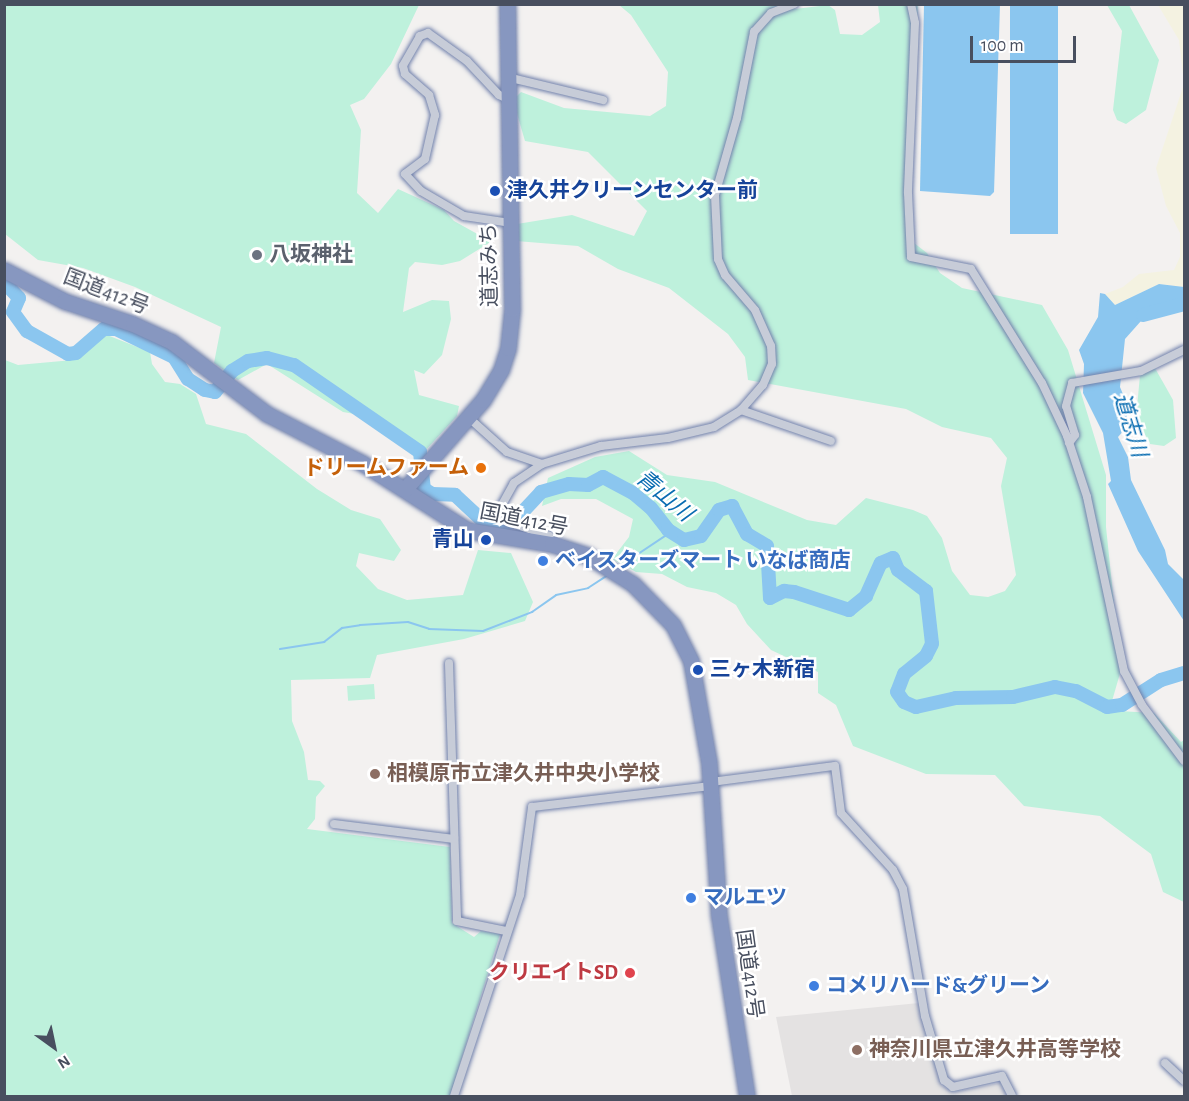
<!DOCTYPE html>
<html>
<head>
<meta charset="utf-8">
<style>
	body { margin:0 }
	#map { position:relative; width:1189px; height:1101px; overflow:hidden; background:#f3f1f0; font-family:"Alegreya Sans","Noto Sans JP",sans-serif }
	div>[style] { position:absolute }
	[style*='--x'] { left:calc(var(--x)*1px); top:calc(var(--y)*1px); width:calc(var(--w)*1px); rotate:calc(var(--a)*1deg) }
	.education>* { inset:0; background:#e4e2e2 }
	.green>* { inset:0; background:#bef1dc; transform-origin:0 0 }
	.sand>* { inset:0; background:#f4f2e1 }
	.water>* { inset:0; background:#8bc6ef; transform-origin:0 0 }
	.stream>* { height:2px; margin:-1px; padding:0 1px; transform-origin:1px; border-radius:1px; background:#8bc6ef }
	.river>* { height:14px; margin:-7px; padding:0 7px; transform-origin:7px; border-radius:7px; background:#8bc6ef }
	.roads { filter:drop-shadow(0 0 2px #7282ac) drop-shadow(0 0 2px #7282ac) }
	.street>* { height:8px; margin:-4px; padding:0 4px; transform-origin:4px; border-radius:4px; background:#c7ccd8 }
	.highway>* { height:15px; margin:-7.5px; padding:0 7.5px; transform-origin:7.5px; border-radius:7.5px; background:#8797c0 }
	.dots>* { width:16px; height:16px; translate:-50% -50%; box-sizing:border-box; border:3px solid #fff; border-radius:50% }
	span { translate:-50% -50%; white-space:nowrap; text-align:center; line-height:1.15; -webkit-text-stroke:5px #fff; paint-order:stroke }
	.transit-label { font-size:21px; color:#164399; font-weight:700 }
	.left { translate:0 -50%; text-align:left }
	.right { translate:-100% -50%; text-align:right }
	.worship-label { font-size:21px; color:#5b616d; font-weight:700 }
	.street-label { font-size:21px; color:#484f5f }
	.food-label { font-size:21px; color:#c56008; font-weight:700 }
	.shop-label { font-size:21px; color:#366cbe; font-weight:700 }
	.education-label { font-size:21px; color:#785e54; font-weight:700 }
	.health-label { font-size:21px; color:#be3a42; font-weight:700 }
	.water-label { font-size:22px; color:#086cb1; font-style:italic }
	.frame { position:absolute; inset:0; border:6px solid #484f5f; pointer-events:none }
	.north { position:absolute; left:24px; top:1017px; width:60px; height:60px; -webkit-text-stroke:4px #fff; paint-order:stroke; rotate:147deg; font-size:16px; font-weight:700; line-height:24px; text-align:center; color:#484f5f }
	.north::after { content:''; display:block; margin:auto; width:21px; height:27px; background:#484f5f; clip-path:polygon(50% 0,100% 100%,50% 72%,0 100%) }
	.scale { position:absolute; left:970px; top:36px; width:106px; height:27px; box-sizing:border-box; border:3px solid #484f5f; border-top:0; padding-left:8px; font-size:18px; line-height:21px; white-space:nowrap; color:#484f5f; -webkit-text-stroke:4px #fff; paint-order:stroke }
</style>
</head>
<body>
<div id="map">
	<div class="education">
		<i style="clip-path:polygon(919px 1003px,942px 1086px,954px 1092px,1000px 1083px,1007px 1096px,792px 1096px,776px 1017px)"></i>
	</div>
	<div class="green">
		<i style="clip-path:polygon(794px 4px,795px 9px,828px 5px,835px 10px,840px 34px,862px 35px,880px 22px,878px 5px,918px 5px,909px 202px,914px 243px,927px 253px,940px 273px,962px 288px,1042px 305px,1068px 350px,1106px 475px,1106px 527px,1121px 670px,1112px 701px,1101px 710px,1154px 713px,1181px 742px,1184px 740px,1184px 902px,1163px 892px,1151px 854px,1100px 816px,1024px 806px,995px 775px,926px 774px,853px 746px,836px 705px,818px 693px,818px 672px,771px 650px,747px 624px,736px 605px,716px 593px,687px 587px,662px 574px,636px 572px,612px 559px,629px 537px,633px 519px,596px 499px,561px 499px,542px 506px,548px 478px,595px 457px,629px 451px,667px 475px,715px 482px,807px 520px,836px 525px,866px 498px,913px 510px,927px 516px,942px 538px,952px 571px,970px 595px,988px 597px,1005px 591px,1016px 575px,1001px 486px,1007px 458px,991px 438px,942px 427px,906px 409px,748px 380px,745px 357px,728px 334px,669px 288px,618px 269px,578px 246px,516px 241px,517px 224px,572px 215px,634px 236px,647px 211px,588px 152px,525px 141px,513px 100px,521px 92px,564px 108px,650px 116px,666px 106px,668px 72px,631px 15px,619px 5px)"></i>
		<i style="clip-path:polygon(4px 5px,419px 5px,391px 64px,364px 99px,350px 105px,361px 130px,357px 193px,378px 213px,398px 189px,444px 210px,454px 221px,481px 236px,497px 238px,460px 261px,442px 265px,415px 262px,409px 268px,403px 312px,432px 300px,449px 301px,451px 319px,442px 355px,424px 374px,414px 370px,419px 395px,459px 406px,457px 416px,424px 452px,378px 418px,343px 412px,267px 364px,238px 380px,214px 363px,221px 327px,135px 287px,83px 268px,38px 260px,5px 234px)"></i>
		<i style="clip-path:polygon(1095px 5px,1129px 5px,1159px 60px,1146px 110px,1126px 124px,1117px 120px,1113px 110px,1122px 31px,1107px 5px)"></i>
		<i style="clip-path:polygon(107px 335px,150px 352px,152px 364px,165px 382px,180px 384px,196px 394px,206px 424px,246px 434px,317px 489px,351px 510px,380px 519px,401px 550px,394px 561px,359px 553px,356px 566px,378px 589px,407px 600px,463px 595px,478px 550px,511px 553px,533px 602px,525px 621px,464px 639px,377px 655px,370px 678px,291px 680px,292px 721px,304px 752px,308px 780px,320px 781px,325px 786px,316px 797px,315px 819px,307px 829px,450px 847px,452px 923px,474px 937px,481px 931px,500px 934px,450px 1096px,5px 1096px,5px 360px,18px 365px,73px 360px)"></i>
		<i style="clip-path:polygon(1151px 361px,1173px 400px,1176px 438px,1164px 446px,1150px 444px,1136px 418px,1140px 375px)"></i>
		<i style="left:374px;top:684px;width:15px;height:27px;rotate:86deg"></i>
	</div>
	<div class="sand">
		<i style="clip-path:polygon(1158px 5px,1184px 5px,1184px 287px,1159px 284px,1115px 305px,1105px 294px,1123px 287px,1139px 274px,1174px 270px,1180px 257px,1180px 233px,1166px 206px,1156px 168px,1184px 84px,1179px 40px)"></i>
	</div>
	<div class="water">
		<i style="clip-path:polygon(924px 5px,1000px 5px,994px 192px,990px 196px,920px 191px)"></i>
		<i style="left:1010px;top:5px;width:48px;height:229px"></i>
		<i style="clip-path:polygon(1159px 284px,1184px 287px,1184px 307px,1168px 306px,1141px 321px,1125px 339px,1120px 387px,1128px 406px,1125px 429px,1118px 437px,1128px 457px,1131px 480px,1165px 550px,1168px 564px,1184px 580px,1184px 621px,1138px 551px,1108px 484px,1111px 481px,1103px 433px,1083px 393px,1084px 364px,1079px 350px,1098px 317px,1100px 293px,1105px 294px,1115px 305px)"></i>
	</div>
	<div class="stream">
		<i style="--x:620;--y:566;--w:61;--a:-33.7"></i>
		<i style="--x:280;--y:649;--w:45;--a:-9"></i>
		<i style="--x:324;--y:642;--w:23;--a:-38"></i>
		<i style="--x:342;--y:628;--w:18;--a:-9"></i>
		<i style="--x:360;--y:625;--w:48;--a:-3.6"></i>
		<i style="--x:408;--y:622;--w:22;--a:18"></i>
		<i style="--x:429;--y:629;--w:54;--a:2.1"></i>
		<i style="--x:483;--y:631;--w:53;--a:-21.2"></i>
		<i style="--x:532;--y:612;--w:29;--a:-35"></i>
		<i style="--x:556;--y:595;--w:33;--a:-12"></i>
		<i style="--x:588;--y:588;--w:24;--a:-33"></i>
	</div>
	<div class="river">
		<i style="--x:4;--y:282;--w:22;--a:47"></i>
		<i style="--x:19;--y:298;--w:15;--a:113"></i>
		<i style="--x:13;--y:312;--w:24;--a:54"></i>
		<i style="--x:27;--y:331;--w:47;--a:29.3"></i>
		<i style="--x:68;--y:354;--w:8;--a:-7"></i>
		<i style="--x:76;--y:353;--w:37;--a:-41"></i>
		<i style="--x:104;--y:329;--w:12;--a:0"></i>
		<i style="--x:116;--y:329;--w:64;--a:25.8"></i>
		<i style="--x:174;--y:357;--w:26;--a:58"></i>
		<i style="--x:188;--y:379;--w:20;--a:33"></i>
		<i style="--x:205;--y:390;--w:10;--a:11"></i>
		<i style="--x:215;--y:392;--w:27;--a:-51"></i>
		<i style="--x:232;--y:371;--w:19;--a:-32"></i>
		<i style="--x:248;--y:361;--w:19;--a:-9"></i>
		<i style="--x:267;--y:358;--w:28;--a:15"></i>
		<i style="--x:294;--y:365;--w:153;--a:34.6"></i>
		<i style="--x:420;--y:452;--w:37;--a:84"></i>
		<i style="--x:424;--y:489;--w:9;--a:32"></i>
		<i style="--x:432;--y:494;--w:23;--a:2"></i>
		<i style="--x:455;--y:495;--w:34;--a:43"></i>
		<i style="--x:480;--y:518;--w:23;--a:23"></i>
		<i style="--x:501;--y:527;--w:17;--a:-28"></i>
		<i style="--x:516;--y:519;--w:37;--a:-47"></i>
		<i style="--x:541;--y:492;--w:29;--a:-16"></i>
		<i style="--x:569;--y:484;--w:19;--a:3"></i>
		<i style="--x:588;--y:485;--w:17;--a:-28"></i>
		<i style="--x:603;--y:477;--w:34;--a:28"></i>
		<i style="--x:633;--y:493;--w:23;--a:40"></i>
		<i style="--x:651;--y:508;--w:28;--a:52"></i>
		<i style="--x:668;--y:530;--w:19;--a:32"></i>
		<i style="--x:684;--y:540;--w:17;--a:-13"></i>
		<i style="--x:701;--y:536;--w:32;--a:-55"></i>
		<i style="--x:719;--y:510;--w:14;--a:-17"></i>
		<i style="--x:732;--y:506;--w:32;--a:62"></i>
		<i style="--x:747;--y:534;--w:23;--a:31"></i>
		<i style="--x:767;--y:546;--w:52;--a:86.7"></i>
		<i style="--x:770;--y:598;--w:16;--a:-27"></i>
		<i style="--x:784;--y:591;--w:10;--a:6"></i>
		<i style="--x:794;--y:592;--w:58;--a:18.1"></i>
		<i style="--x:849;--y:610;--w:22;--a:-39"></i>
		<i style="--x:866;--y:596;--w:36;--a:-66"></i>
		<i style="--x:881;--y:563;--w:13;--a:-23"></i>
		<i style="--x:893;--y:558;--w:13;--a:67"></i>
		<i style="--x:898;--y:570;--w:35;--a:37"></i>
		<i style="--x:926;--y:591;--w:53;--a:83.5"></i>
		<i style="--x:932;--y:644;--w:13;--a:117"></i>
		<i style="--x:926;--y:656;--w:28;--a:141"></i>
		<i style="--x:904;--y:674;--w:19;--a:111"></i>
		<i style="--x:897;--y:692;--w:12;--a:55"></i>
		<i style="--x:904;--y:702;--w:13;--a:23"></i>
		<i style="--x:916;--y:707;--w:41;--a:-12.7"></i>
		<i style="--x:956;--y:698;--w:57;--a:-1"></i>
		<i style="--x:1013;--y:697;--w:43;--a:-13.4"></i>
		<i style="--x:1055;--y:687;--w:21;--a:11"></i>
		<i style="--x:1076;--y:691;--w:35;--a:27"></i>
		<i style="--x:1107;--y:707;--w:15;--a:-8"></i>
		<i style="--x:1122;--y:705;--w:46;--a:-32.7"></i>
		<i style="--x:1161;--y:680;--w:24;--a:-17"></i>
		<i style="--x:1143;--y:315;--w:42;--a:-15"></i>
	</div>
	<div class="roads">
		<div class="street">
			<i style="--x:911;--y:4;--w:19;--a:78"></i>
			<i style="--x:915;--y:23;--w:170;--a:92.4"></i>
			<i style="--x:908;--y:193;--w:64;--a:87.3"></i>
			<i style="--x:911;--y:257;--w:61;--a:11.3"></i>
			<i style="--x:971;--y:269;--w:134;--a:58.1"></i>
			<i style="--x:1042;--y:383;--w:59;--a:64.7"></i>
			<i style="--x:1067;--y:436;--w:64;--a:71.8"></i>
			<i style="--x:1087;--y:497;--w:178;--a:78"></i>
			<i style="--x:1124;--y:671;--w:38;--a:62"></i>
			<i style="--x:1142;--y:705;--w:70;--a:53.1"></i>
			<i style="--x:507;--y:77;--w:99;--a:13.5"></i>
			<i style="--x:508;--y:99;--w:10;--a:-156"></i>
			<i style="--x:499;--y:95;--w:47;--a:-133.3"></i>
			<i style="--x:467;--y:61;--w:48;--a:-144.3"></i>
			<i style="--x:428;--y:33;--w:9;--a:159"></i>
			<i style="--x:420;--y:36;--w:34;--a:120"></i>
			<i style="--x:403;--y:66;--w:8;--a:76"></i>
			<i style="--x:405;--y:74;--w:32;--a:41"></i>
			<i style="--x:429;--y:95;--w:21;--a:73"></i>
			<i style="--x:435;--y:115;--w:45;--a:102.8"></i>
			<i style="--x:425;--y:159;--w:25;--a:143"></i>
			<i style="--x:405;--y:174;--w:23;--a:47"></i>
			<i style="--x:421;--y:191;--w:50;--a:30.2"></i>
			<i style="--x:464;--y:216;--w:48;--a:8.5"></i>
			<i style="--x:741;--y:410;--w:95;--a:19"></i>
			<i style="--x:468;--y:417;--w:52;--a:41.9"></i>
			<i style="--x:507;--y:452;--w:37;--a:19"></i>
			<i style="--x:542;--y:464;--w:62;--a:-17"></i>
			<i style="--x:601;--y:446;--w:67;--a:-6.8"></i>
			<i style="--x:668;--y:438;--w:47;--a:-13.4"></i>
			<i style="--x:714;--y:427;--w:32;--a:-32"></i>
			<i style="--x:741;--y:410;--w:33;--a:-49"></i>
			<i style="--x:763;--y:385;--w:23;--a:-67"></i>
			<i style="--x:772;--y:364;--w:18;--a:-93"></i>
			<i style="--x:771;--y:346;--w:39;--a:-114"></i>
			<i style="--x:755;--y:310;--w:46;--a:-130.6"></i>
			<i style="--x:725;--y:275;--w:17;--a:-114"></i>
			<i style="--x:718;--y:259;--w:64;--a:-92.7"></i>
			<i style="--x:715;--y:195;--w:80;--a:-74.1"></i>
			<i style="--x:737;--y:118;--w:88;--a:-78.8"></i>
			<i style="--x:754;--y:32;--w:25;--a:-48"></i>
			<i style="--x:771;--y:13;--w:25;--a:-21"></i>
			<i style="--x:1069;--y:443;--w:10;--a:-53"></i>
			<i style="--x:1075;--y:435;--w:30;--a:-107"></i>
			<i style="--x:1066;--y:406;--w:24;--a:-75"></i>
			<i style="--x:1072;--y:383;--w:70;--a:-9.9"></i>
			<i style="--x:1141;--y:371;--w:48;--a:-26"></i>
			<i style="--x:542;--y:464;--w:34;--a:146"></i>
			<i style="--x:514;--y:483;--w:31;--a:119"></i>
			<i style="--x:499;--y:510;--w:13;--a:58"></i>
			<i style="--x:506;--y:521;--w:46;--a:19.2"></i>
			<i style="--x:549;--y:536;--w:9;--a:69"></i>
			<i style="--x:449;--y:663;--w:258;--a:88.2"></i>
			<i style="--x:457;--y:921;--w:50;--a:11.5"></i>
			<i style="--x:711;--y:782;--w:125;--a:-7.4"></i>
			<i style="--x:835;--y:766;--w:47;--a:82.7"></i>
			<i style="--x:841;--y:813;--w:77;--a:47.6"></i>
			<i style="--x:893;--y:870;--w:21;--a:62"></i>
			<i style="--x:903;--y:889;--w:129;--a:80.2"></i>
			<i style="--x:925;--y:1016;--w:67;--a:73.5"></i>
			<i style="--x:944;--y:1080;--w:11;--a:38"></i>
			<i style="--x:953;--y:1087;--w:50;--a:-12.7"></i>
			<i style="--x:1002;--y:1076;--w:22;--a:63"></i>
			<i style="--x:334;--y:824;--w:121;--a:7.1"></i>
			<i style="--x:1165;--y:1063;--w:26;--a:43"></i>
			<i style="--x:454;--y:1096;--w:212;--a:-71.8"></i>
			<i style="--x:520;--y:895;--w:89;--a:-82.2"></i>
			<i style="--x:532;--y:807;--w:180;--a:-6.7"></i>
		</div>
		<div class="highway">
			<i style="--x:4;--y:270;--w:68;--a:27.3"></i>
			<i style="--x:64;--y:301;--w:73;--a:18.4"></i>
			<i style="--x:133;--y:324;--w:43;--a:24.8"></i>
			<i style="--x:172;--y:342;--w:119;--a:37.2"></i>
			<i style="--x:267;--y:414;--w:107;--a:27.3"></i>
			<i style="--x:362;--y:463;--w:125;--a:32.5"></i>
			<i style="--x:467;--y:530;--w:86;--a:9.4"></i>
			<i style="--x:552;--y:544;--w:38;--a:18"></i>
			<i style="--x:588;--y:556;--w:53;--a:31.9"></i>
			<i style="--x:633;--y:584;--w:57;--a:45.7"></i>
			<i style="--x:673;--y:625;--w:40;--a:63.4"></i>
			<i style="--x:691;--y:661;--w:104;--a:80"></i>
			<i style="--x:709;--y:763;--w:153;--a:86.3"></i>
			<i style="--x:719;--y:916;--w:182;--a:81.2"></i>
			<i style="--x:405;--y:489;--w:118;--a:-48.8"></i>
			<i style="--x:483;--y:400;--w:35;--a:-59"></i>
			<i style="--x:501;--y:370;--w:23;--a:-72"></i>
			<i style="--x:508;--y:348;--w:39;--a:-84"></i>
			<i style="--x:512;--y:309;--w:305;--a:-90.9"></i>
		</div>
	</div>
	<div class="dots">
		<i style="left:495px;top:191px;background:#1a4fb4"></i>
		<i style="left:257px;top:255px;background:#6b7280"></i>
		<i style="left:481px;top:468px;background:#e8710a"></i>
		<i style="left:486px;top:540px;background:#1a4fb4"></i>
		<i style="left:543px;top:561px;background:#3f7fe0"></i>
		<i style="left:698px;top:670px;background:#1a4fb4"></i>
		<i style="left:375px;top:774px;background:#8d6e63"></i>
		<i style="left:691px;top:898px;background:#3f7fe0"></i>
		<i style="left:630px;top:973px;background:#e0444e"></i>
		<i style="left:814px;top:986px;background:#3f7fe0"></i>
		<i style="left:857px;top:1050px;background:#8d6e63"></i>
	</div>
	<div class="transit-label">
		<span class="left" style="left:507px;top:191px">津久井クリーンセンター前</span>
		<span class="right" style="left:474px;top:540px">青山</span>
		<span class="left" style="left:710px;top:670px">三ヶ木新宿</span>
	</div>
	<div class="worship-label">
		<span class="left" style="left:269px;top:255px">八坂神社</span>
	</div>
	<div class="street-label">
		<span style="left:490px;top:265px;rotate:-91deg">道志みち</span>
		<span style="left:106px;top:292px;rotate:21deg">国道412号</span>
		<span style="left:524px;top:520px;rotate:11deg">国道412号</span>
		<span style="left:749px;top:974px;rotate:82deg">国道412号</span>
	</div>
	<div class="food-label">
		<span class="right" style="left:469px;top:468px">ドリームファーム</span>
	</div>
	<div class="shop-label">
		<span class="left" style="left:555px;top:561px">ベイスターズマート いなば商店</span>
		<span class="left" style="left:703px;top:898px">マルエツ</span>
		<span class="left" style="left:826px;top:986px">コメリハード&amp;グリーン</span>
	</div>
	<div class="education-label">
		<span class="left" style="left:387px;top:774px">相模原市立津久井中央小学校</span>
		<span class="left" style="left:869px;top:1050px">神奈川県立津久井高等学校</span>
	</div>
	<div class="health-label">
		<span class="right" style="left:618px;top:973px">クリエイトSD</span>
	</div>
	<div class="water-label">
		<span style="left:1130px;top:425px;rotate:73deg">道志川</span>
		<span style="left:664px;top:496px;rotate:40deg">青山川</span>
	</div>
	<div class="frame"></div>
	<div class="north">N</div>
	<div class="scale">100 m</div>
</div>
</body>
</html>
